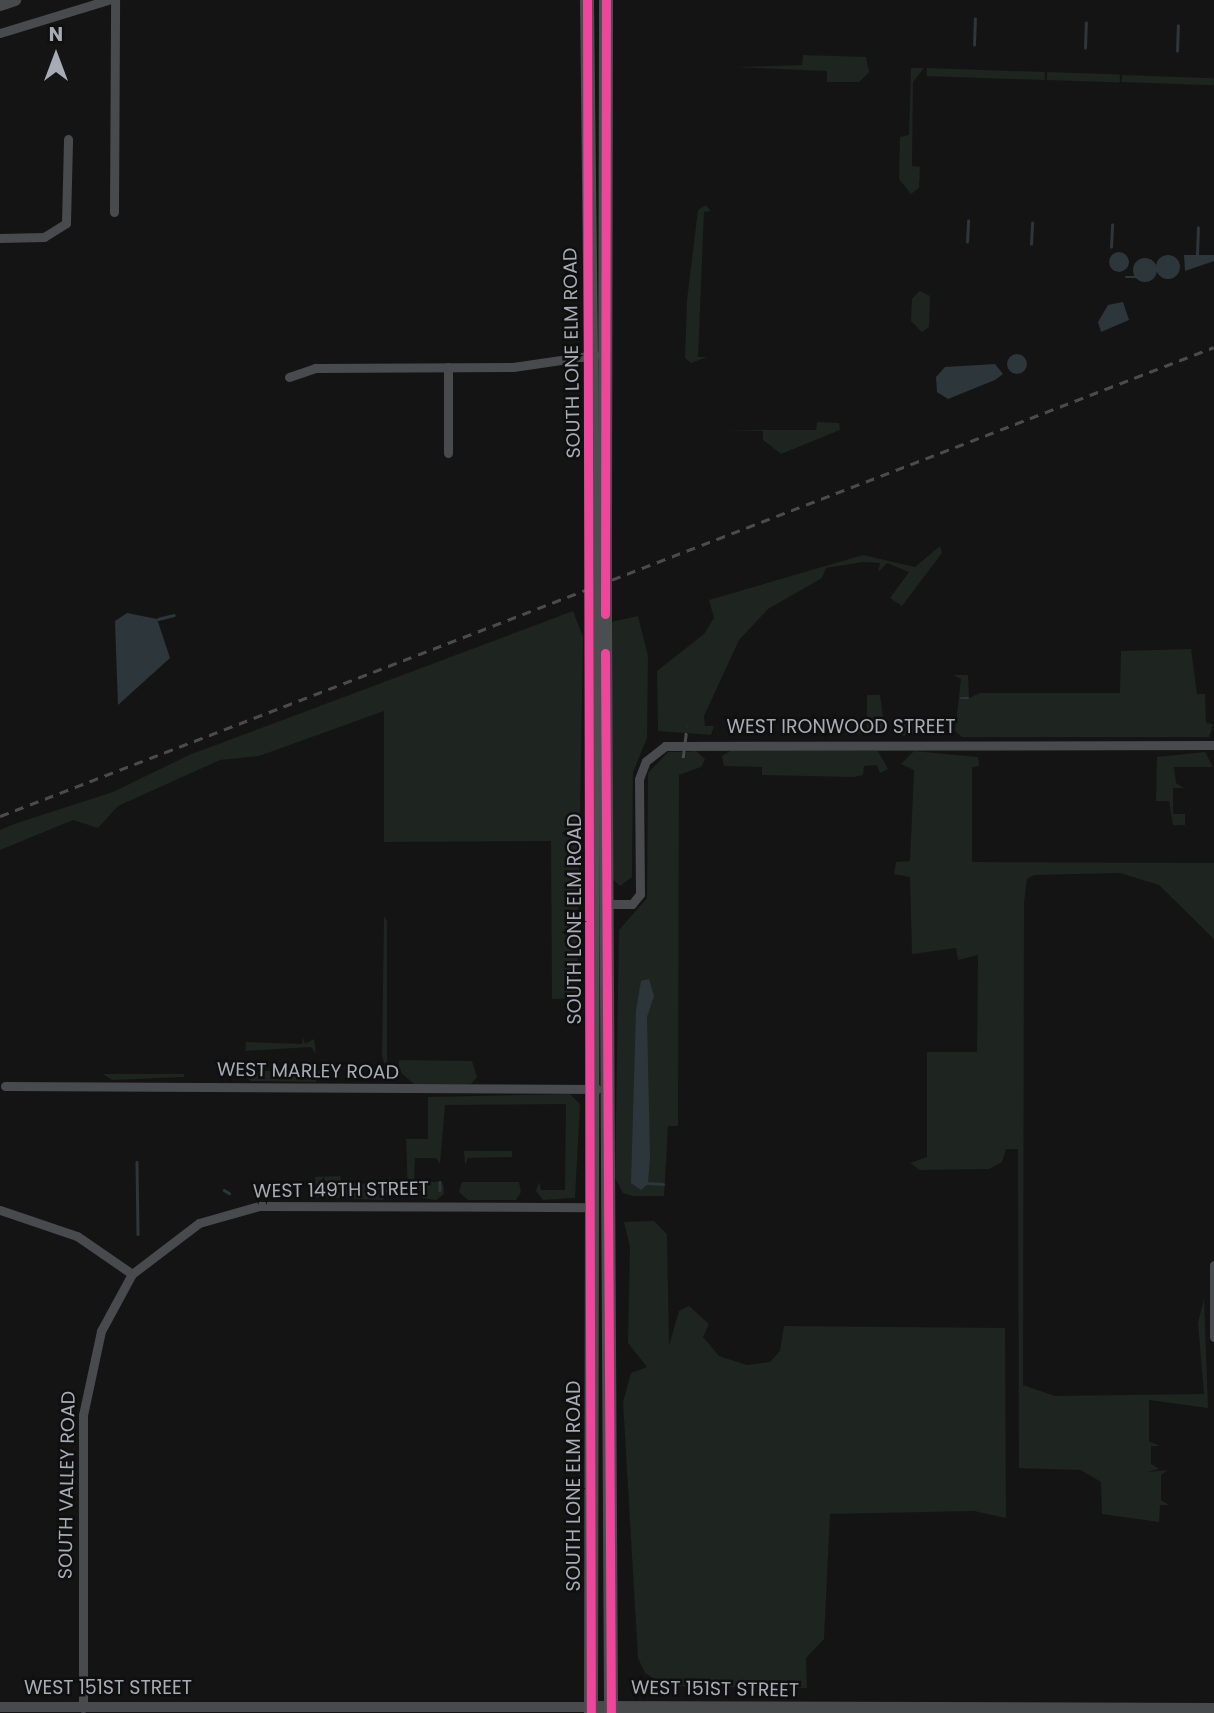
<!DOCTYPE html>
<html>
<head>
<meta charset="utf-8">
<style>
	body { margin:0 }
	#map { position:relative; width:1214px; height:1713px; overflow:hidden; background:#141415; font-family:Poppins,sans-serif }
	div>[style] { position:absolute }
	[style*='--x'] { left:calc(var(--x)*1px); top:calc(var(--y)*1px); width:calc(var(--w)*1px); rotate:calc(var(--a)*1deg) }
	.green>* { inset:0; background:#1e241f; transform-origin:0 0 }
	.water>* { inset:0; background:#2d363a }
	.round { border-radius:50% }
	.stream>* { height:2.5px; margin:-1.25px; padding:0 1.25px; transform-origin:1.25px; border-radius:1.25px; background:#2d363a }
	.minor>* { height:9px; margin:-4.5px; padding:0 4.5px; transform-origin:4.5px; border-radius:4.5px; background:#494a4d }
	.tertiary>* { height:10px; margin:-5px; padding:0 5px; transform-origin:5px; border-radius:5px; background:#494a4d }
	.secondary>* { height:12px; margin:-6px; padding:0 6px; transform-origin:6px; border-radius:6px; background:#48494b }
	.primary>* { height:14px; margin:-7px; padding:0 7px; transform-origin:7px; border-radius:7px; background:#4b4d4f }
	.rail>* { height:2.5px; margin-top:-1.25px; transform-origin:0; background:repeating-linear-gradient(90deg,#4a4b4d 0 9px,transparent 0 16px) }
	.primary-bridge>* { height:14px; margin:-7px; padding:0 7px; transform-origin:7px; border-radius:7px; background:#4b4d4f }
	.cycleway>* { height:9px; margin:-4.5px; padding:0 4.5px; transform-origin:4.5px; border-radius:4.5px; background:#ed469a }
	span { translate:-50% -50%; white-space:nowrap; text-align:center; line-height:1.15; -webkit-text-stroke:5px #0f0f10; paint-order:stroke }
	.street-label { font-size:19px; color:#a7acb4 }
	.north { position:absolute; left:21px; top:21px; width:70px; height:70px; -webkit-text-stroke:5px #0f0f10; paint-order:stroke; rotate:0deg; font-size:19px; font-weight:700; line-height:28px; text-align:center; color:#a7acb4 }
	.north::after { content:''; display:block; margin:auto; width:24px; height:32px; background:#a7acb4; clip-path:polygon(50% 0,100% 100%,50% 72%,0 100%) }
</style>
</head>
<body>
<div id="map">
	<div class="green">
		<i style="clip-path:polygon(803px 55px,866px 57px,869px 72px,859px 82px,827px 82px,827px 71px,735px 67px,802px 65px)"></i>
		<i style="clip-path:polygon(911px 68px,924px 68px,913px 82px,912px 166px,920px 167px,919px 188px,911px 194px,899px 179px,900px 137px,909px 135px)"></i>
		<i style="left:927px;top:68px;width:118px;height:8px;rotate:2deg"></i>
		<i style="left:1047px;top:72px;width:73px;height:8px;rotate:2deg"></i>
		<i style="left:1122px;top:75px;width:92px;height:7px;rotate:2deg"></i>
		<i style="clip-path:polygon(706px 205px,711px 211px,704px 212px,698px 357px,707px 357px,691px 363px,685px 358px,687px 300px,698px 210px)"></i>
		<i style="clip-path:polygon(920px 291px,930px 296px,929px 327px,922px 332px,911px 321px,912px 299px)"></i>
		<i style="clip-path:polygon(817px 422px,839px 423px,840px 430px,781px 454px,763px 440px,763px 431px,723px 430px,816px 430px)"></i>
		<i style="clip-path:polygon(940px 546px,942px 553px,902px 606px,890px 598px,909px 572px,887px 563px,878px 572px,880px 563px,863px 562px,826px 568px,822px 578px,768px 609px,739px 640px,704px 716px,705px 726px,714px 726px,711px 735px,658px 731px,657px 671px,704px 634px,714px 618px,709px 600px,863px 555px,915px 567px)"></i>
		<i style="clip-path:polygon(573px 611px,583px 637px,577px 998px,552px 999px,551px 841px,384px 842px,384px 711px,259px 756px,220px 760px,118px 806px,98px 828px,73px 820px,0 850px,0 830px,14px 824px,113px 792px,189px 755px)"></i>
		<i style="clip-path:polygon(638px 616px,648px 656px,647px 738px,633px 772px,632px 877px,620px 886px,613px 879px,611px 622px)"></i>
		<i style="clip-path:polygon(1191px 649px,1197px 694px,1205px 694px,1206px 723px,1213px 724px,1209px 737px,962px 737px,955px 731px,961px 679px,953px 675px,968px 675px,969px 698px,980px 693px,1120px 693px,1121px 651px)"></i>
		<i style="clip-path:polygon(867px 695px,880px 695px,885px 732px,841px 735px,867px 729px)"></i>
		<i style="clip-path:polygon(903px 715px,905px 721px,936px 721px,940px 715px,942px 730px,903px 736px,898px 727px)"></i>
		<i style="clip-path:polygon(730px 751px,878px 751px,888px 769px,880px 773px,877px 765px,864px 766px,863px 775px,853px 777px,762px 775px,762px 767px,724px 766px,722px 756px)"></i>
		<i style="clip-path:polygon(914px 751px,978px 757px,979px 766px,972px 767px,972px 862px,1214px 863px,1214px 939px,1159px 885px,1120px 873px,1034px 875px,1027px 879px,1024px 903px,1023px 1385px,1055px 1396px,1204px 1394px,1198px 1323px,1204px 1299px,1208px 1408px,1149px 1400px,1149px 1441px,1160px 1446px,1151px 1446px,1151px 1464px,1159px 1469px,1147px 1472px,1168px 1470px,1161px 1475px,1161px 1500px,1169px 1505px,1160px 1505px,1159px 1522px,1102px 1514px,1101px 1482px,1081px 1470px,1019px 1468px,1018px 1149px,1006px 1149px,1002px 1162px,989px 1169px,920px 1170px,910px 1163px,927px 1157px,927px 1052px,977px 1052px,978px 955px,958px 960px,956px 948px,912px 954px,910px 877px,894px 874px,896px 862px,910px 861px,914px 770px,901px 764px)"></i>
		<i style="clip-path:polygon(668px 752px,682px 752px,685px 759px,686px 752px,696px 751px,705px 759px,701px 767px,679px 775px,678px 1126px,668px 1126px,664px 1196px,633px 1196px,623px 1193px,615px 1178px,619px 930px,647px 898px,648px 773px)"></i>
		<i style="clip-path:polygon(1205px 752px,1213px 767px,1174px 767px,1176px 783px,1184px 788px,1173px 788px,1173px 814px,1185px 814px,1185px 825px,1173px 825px,1169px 801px,1156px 801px,1157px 757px)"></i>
		<i style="clip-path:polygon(384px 916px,387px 921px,387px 1073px,382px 1056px)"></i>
		<i style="clip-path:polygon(303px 1037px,305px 1044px,314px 1039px,316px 1054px,311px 1047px,245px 1051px,246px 1042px,302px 1044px)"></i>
		<i style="clip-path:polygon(472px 1061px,477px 1077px,471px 1084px,414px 1084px,398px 1070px,399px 1060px)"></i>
		<i style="clip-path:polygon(245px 1071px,320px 1071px,320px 1074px,315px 1082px,251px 1081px,241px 1075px)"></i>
		<i style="clip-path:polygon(103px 1074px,184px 1074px,184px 1077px,112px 1080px)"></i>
		<i style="clip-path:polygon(570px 1094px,580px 1104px,575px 1198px,543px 1200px,536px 1191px,539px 1182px,541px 1190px,565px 1190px,566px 1104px,445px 1105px,440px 1164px,436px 1158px,415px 1158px,414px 1181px,439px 1182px,439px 1191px,443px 1182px,444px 1194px,436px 1200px,408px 1196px,406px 1139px,428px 1139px,428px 1097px)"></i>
		<i style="clip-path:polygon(464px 1151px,512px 1151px,512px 1157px,468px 1158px,465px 1165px)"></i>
		<i style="clip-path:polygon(340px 1176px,342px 1183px,385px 1184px,390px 1177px,390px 1194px,382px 1200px,316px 1197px,315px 1177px)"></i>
		<i style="clip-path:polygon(462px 1182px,519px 1182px,521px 1192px,516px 1200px,468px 1200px,459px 1192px)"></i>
		<i style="clip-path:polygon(654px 1221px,667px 1234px,669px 1346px,679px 1311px,689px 1306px,709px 1324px,703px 1337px,719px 1356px,747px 1365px,770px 1362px,780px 1351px,784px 1326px,1005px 1328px,1006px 1518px,974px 1511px,830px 1514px,824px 1639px,806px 1658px,807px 1688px,667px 1686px,645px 1673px,638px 1658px,623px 1402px,631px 1373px,647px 1367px,628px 1343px,630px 1247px,624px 1222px)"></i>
	</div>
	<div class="water">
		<i class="round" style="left:1109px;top:252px;width:20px;height:20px"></i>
		<i style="clip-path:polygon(1184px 255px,1214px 255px,1214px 261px,1185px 271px)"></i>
		<i class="round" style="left:1156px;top:255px;width:24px;height:24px"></i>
		<i class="round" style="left:1133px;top:258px;width:24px;height:24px"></i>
		<i style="clip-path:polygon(1123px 302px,1129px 320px,1101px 332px,1098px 322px,1108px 305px)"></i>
		<i class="round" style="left:1007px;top:354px;width:20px;height:20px"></i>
		<i style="clip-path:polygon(995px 364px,1003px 374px,995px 380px,948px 399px,937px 392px,936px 377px,945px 367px)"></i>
		<i style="clip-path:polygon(127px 613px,157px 619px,170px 658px,118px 705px,115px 621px)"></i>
		<i style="clip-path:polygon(649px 979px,654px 996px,647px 1017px,650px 1156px,648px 1184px,641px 1190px,631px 1183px,636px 1010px,641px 981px)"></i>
	</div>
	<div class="stream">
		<i style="--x:974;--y:45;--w:26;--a:-88"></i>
		<i style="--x:1085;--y:48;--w:25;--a:-88"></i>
		<i style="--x:1177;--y:51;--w:25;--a:-88"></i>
		<i style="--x:967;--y:242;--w:21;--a:-87"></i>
		<i style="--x:1031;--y:244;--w:21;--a:-87"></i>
		<i style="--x:1111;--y:247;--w:22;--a:-87"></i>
		<i style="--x:1197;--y:255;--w:27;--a:-88"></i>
		<i style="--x:1126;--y:277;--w:10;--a:0"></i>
		<i style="--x:158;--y:619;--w:16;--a:-14"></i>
		<i style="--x:961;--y:698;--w:7;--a:0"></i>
		<i style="--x:137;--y:1162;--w:72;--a:89.2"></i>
		<i style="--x:440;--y:1182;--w:8;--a:90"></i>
		<i style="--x:648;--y:1183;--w:15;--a:4"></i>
		<i style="--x:224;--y:1190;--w:6;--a:31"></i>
		<i style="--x:386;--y:1191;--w:5;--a:0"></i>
	</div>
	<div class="minor">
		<i style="--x:0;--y:33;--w:113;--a:-17"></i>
		<i style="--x:114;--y:212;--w:212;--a:-89.7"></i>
		<i style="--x:0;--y:238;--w:44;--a:-1.3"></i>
		<i style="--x:44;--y:237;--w:26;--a:-32"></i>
		<i style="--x:66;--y:223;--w:84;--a:-88.6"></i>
		<i style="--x:289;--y:377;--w:28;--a:-19"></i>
		<i style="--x:315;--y:368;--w:198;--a:-0.3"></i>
		<i style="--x:513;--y:367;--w:83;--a:-8.3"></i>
		<i style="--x:448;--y:453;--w:86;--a:-90"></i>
		<i style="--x:608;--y:904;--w:24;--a:0"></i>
		<i style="--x:632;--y:904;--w:13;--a:-51"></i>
		<i style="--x:640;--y:894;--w:115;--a:-90.5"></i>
		<i style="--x:639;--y:779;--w:19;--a:-69"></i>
		<i style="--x:646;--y:761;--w:24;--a:-38"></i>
		<i style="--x:665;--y:746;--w:549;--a:-0.1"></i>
		<i style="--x:5;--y:1086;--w:592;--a:0.29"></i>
		<i style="--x:0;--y:1210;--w:81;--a:18.7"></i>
		<i style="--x:77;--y:1236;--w:67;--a:34.6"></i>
		<i style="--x:1214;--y:1265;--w:72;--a:90"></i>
		<i style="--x:83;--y:1708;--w:293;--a:-90"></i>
		<i style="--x:83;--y:1415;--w:86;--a:-77.9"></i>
		<i style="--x:101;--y:1331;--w:65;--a:-61.5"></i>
		<i style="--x:132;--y:1274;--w:84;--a:-37.3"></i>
		<i style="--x:199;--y:1223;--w:62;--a:-15.8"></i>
		<i style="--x:259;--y:1206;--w:333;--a:0.2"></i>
	</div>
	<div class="tertiary">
		<i style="--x:0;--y:1707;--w:591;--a:0"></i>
	</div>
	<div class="secondary">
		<i style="--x:0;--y:5;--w:16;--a:-18"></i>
		<i style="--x:591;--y:1707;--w:623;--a:0.18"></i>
	</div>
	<div class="primary">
		<i style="--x:587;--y:0;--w:540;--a:89.36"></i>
		<i style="--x:605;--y:538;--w:538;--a:-89.89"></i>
		<i style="--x:605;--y:625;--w:1088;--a:89.68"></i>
		<i style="--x:591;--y:1713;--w:1083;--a:-89.89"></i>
	</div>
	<div class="rail">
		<i style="--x:683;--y:758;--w:32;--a:-83"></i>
		<i style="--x:0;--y:816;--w:1301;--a:-21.12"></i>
	</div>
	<div class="primary-bridge">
		<i style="--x:593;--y:540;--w:90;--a:90"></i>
		<i style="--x:605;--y:625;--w:87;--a:-90"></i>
	</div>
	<div class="cycleway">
		<i style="--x:587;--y:0;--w:1713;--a:89.87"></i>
		<i style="--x:605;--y:614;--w:614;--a:-89.91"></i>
		<i style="--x:605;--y:653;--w:1060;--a:89.68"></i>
	</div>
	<div class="street-label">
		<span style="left:572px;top:353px;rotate:-91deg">SOUTH LONE ELM ROAD</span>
		<span style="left:841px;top:727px">WEST IRONWOOD STREET</span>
		<span style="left:575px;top:919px;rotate:-90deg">SOUTH LONE ELM ROAD</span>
		<span style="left:308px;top:1071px;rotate:1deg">WEST MARLEY ROAD</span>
		<span style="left:341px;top:1190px;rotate:-1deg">WEST 149TH STREET</span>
		<span style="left:67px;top:1485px;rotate:-89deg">SOUTH VALLEY ROAD</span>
		<span style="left:574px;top:1486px;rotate:-90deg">SOUTH LONE ELM ROAD</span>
		<span style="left:108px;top:1688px">WEST 151ST STREET</span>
		<span style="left:715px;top:1689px;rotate:1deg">WEST 151ST STREET</span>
	</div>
	<div class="north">N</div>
</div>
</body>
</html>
